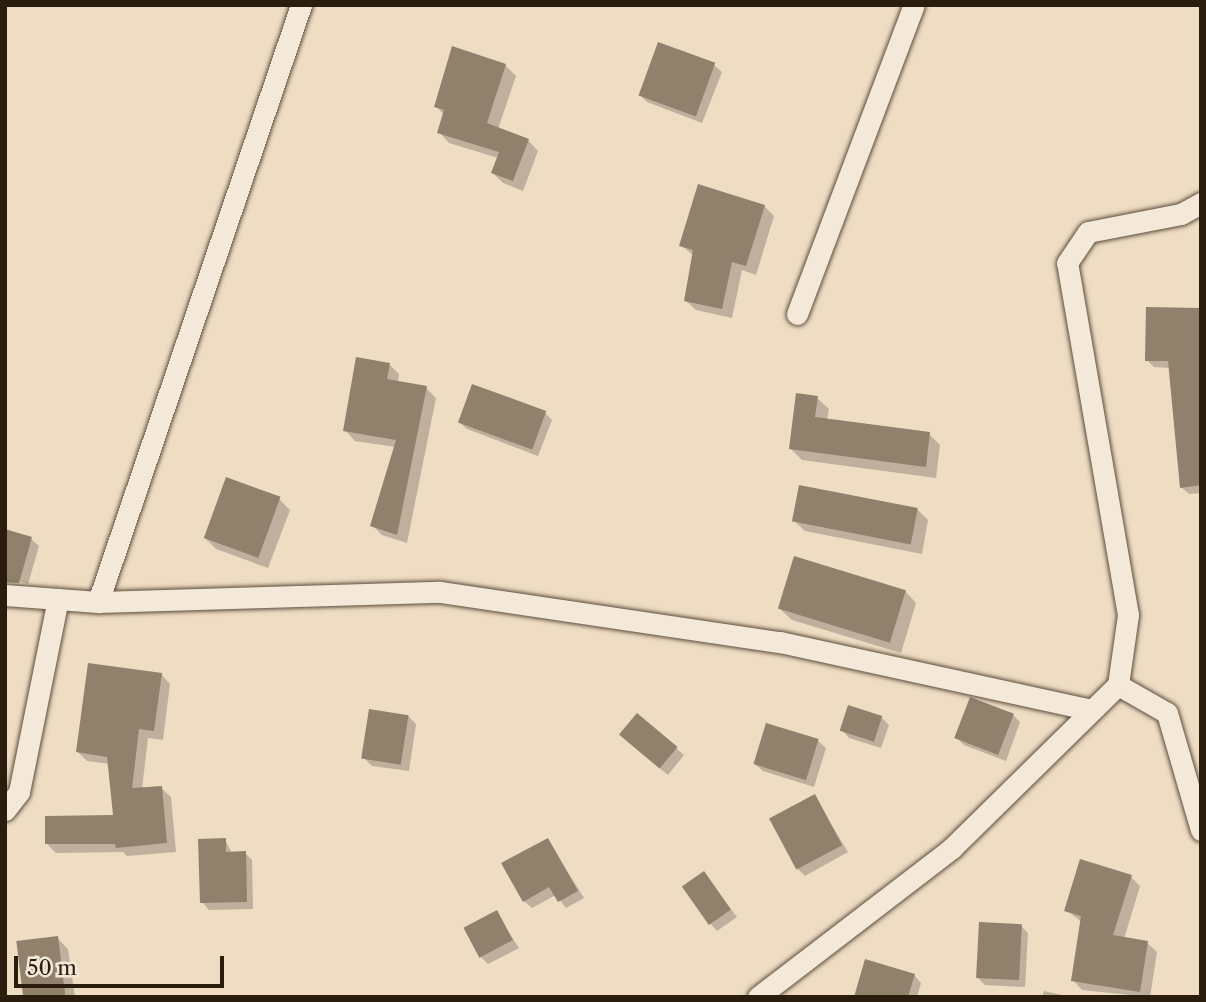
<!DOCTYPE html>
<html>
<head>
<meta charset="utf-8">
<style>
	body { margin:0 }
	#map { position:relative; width:1206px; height:1002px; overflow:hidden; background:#eedcc3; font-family:"Libre Caslon Text",serif }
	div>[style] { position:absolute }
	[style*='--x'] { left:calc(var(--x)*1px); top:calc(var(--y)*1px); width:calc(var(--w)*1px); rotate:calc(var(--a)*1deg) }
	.shadow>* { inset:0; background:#0003 }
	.building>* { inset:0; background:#90806c; transform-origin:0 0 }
	.roads { filter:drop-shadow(0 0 2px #5b4d3b) drop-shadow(0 0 2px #5b4d3b) }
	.minor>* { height:21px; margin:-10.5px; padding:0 10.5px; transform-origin:10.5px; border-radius:10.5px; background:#f4e8d8 }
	span { translate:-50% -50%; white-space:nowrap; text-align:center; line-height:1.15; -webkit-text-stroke:7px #f4e8d8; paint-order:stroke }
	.frame { position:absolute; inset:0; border:7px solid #2a1d0e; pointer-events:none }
	.scale { position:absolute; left:14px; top:956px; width:210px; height:32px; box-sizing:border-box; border:4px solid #2a1d0e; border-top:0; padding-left:9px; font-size:21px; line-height:24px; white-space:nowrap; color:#2a1d0e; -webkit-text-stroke:5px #f4e8d8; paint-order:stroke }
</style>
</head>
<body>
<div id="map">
	<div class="shadow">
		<i style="clip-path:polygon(659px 44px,714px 65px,722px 72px,702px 123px,647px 102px,640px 95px)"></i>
		<i style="clip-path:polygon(505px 65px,516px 76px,498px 129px,528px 140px,538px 151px,523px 191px,503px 183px,493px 173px,498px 158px,449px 143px,439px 132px,444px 115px,436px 106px)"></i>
		<i style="clip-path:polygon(764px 206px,774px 216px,756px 275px,742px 270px,732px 318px,696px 310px,686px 301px,694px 256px,681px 245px)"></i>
		<i style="clip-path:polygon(1201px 331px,1201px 493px,1189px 494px,1181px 487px,1170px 368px,1154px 367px,1147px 360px)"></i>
		<i style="clip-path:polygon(389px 364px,399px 374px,398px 383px,426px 388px,436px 398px,407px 543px,382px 535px,372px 525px,396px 447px,355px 441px,345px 430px)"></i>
		<i style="clip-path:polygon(817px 398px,829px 409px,827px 420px,929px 434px,940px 445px,936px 478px,802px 460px,791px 449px)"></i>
		<i style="clip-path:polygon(545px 413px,552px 420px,538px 456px,467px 429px,459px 422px)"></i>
		<i style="clip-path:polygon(279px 499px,290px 510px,268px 568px,216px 549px,205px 538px)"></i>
		<i style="clip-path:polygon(917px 509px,928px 520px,922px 554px,805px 531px,793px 520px)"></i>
		<i style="clip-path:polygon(31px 539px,39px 546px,28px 584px,5px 577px)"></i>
		<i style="clip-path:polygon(905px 591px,916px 603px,901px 653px,792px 620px,780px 609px)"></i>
		<i style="clip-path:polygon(161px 674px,170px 684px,163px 740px,148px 738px,142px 789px,161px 788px,171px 797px,176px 852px,127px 856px,123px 852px,56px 853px,47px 844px,115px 817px,110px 764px,87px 761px,78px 752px)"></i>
		<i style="clip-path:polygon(1013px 715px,1020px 722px,1006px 761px,964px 745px,957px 738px)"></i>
		<i style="clip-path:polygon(408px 716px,416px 724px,409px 771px,372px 766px,364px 758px)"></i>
		<i style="clip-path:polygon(637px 716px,684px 755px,668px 775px,628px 742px)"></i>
		<i style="clip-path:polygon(881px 717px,889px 725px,881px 748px,849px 738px,842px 730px)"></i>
		<i style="clip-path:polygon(818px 741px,826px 748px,814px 787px,763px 771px,755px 764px)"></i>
		<i style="clip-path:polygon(814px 796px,848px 852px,805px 876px,798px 869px)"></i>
		<i style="clip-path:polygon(225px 840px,232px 853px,245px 853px,252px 860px,253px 909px,209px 910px,202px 902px)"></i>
		<i style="clip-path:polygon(548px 840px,584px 898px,566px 908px,556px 895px,532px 908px,524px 901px)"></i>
		<i style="clip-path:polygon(704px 874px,737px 917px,717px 931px,710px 923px)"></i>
		<i style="clip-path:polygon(1131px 877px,1140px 886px,1124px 939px,1147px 943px,1157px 952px,1150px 997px,1082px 990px,1073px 980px,1082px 922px,1066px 910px)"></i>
		<i style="clip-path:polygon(496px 913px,519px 948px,488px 964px,481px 957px)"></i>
		<i style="clip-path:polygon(1021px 926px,1028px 933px,1025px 987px,985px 985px,977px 977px)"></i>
		<i style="clip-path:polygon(57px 938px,68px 949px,75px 997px,26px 997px)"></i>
		<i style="clip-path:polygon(914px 975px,921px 983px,917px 997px,856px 997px)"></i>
		<i style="clip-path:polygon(1044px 991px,1067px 996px,1067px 997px,1042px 997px)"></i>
	</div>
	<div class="building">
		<i style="left:658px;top:42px;width:61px;height:57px;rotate:20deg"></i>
		<i style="clip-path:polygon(452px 46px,506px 64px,487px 123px,529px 139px,513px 181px,491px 173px,499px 152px,437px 133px,444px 110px,434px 107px)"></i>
		<i style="clip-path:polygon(698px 184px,765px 205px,746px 266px,732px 262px,722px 309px,684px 301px,693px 250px,679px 246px)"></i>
		<i style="clip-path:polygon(1146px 307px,1201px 308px,1201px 485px,1180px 488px,1168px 361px,1145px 361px)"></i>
		<i style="clip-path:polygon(356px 357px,390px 363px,387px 379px,427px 386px,397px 535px,370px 526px,396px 440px,343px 431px)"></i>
		<i style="left:472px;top:384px;width:79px;height:41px;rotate:20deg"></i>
		<i style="clip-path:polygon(796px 393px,818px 396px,815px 417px,930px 432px,926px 467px,789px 449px)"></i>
		<i style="left:226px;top:477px;width:58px;height:65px;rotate:20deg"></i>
		<i style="left:799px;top:485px;width:121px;height:37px;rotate:11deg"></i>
		<i style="clip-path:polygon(5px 529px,32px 537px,19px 583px,5px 582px)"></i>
		<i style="left:794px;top:556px;width:117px;height:55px;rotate:17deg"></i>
		<i style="clip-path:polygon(88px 663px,162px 673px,154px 731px,139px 729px,132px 788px,162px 786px,167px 843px,116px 848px,115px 844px,45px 844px,45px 816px,113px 815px,107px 757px,76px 752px)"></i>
		<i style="left:970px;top:697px;width:47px;height:44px;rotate:21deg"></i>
		<i style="left:848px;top:705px;width:36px;height:27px;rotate:18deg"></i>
		<i style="left:369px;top:709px;width:40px;height:50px;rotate:9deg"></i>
		<i style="left:637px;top:713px;width:53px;height:28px;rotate:40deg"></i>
		<i style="left:766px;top:723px;width:55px;height:43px;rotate:17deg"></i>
		<i style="left:815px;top:794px;width:58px;height:52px;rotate:62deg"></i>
		<i style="clip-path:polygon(226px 838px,226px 852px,246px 851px,247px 902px,200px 903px,198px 839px)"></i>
		<i style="clip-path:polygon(548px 838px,578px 891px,558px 902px,549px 887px,523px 902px,501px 863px)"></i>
		<i style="clip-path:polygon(1080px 859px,1132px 875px,1113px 935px,1148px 941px,1140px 992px,1071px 981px,1081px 916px,1064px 911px)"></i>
		<i style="left:704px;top:871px;width:47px;height:27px;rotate:55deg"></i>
		<i style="left:497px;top:910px;width:34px;height:38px;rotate:62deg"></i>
		<i style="left:979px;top:922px;width:43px;height:56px;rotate:3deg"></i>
		<i style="left:58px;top:936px;width:62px;height:42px;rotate:83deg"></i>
		<i style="clip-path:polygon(865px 959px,915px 974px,908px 997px,854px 997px)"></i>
	</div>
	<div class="roads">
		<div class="minor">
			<i style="--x:797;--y:314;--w:330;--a:-69.3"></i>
			<i style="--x:5;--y:595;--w:93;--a:4.3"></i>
			<i style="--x:98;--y:602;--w:342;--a:-1.7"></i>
			<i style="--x:440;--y:592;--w:344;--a:8.4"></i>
			<i style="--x:780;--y:642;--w:319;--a:12.3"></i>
			<i style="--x:98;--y:602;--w:631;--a:-71.22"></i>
			<i style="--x:1118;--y:685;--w:56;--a:29.7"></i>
			<i style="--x:1167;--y:713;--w:122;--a:73.8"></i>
			<i style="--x:5;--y:810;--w:23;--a:-52"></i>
			<i style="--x:19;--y:792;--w:197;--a:-78.6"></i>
			<i style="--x:758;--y:997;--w:245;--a:-37.5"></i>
			<i style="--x:952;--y:848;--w:233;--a:-44.5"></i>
			<i style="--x:1118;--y:685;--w:71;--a:-81.9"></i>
			<i style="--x:1128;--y:615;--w:357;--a:-99.8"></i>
			<i style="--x:1067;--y:263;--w:37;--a:-56"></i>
			<i style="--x:1088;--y:232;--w:95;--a:-11"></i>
			<i style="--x:1181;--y:214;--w:23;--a:-29"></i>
		</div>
	</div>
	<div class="frame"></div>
	<div class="scale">50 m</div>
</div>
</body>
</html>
